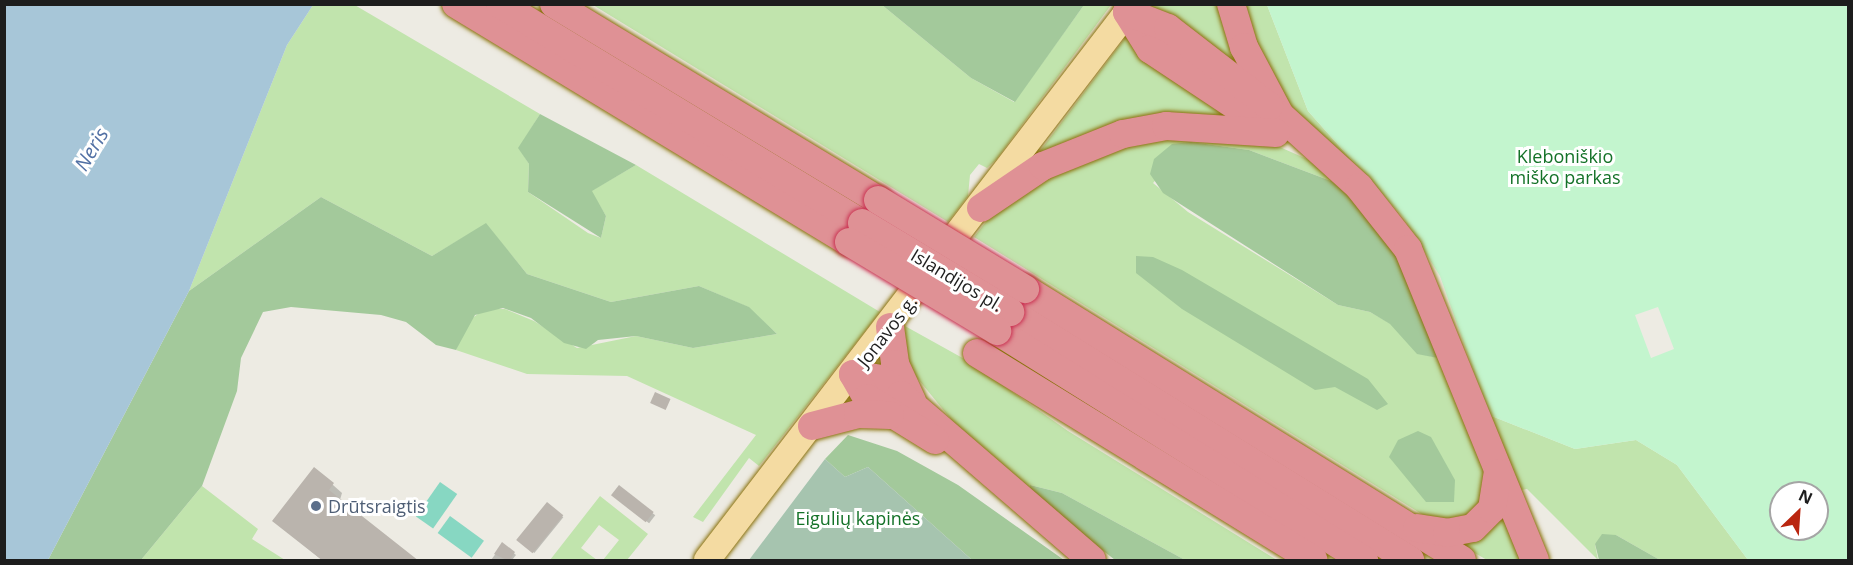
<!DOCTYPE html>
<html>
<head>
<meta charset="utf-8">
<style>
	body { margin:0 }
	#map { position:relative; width:1853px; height:565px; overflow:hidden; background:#edebe3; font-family:"Open Sans",sans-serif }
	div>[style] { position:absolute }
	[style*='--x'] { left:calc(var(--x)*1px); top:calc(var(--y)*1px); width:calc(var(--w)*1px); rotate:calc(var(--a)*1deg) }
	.grass>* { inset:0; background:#c1e4ad }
	.forest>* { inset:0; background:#a3c99b }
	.cemetery>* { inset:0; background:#a6c4af }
	.park>* { inset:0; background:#c3f5ce }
	.pitch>* { inset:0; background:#87d7c2; transform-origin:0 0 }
	.water>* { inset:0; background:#a7c6d8 }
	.shadow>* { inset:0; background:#0003; transform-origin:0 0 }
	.building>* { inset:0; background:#bab4ad; transform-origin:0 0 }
	.roads { filter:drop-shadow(0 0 2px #8a710c) drop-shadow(0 0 2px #8a710c) }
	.primary>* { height:26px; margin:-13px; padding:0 13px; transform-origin:13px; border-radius:13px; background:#f4dba2 }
	.highway>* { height:28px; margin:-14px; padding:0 14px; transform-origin:14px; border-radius:14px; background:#df9195 }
	.bridges { filter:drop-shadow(0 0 2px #ca3252) drop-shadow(0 0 2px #ca3252) }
	.highway-bridge>* { height:28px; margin:-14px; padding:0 14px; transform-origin:14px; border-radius:14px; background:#df9195 }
	.dots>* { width:16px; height:16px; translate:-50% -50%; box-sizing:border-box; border:3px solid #fff; border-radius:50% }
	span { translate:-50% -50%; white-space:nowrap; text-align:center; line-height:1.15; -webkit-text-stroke:6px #fff; paint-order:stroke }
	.park-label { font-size:18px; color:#147228 }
	.street-label { font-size:18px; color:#1d1d1d }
	.service-label { font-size:18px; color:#4e5e75 }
	.left { translate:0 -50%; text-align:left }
	.water-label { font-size:20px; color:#5170a4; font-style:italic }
	.frame { position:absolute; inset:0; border:6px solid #1d1d1d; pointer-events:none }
	.north { position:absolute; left:1769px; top:481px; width:60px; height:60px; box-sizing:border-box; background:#fff; border:2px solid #a5a5a5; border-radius:50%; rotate:25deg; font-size:16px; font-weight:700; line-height:24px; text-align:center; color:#1d1d1d }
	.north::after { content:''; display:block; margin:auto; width:21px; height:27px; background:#ba2610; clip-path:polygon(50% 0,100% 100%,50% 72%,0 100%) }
</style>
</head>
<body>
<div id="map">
	<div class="grass">
		<i style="clip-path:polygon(353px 4px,540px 114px,519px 148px,529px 164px,528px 192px,588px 233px,601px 238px,606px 216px,591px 191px,636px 165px,880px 312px,759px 466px,749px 458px,703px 522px,693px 517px,756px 435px,627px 376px,527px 374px,456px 350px,468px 321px,485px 309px,505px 309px,534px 321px,577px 348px,636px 336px,693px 348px,777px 334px,748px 307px,699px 286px,611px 302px,527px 274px,486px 224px,432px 256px,321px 197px,189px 291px,287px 45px,313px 5px)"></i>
		<i style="clip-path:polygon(1153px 4px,1226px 5px,1256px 86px,1150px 7px)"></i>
		<i style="clip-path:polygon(593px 5px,882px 5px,971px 78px,1014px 102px,1084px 5px,1111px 5px,996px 160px,987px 168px,979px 164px,970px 175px,968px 196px,948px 222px)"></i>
		<i style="clip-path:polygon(1238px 5px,1267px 5px,1308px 111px,1372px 183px,1275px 93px)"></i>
		<i style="clip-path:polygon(1128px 34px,1253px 122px,1031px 163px)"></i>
		<i style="clip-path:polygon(1166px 132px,1273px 144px,1309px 160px,1339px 184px,1249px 150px,1191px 142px,1153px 183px,1188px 212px,1338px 305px,1370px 312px,1391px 324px,1417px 353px,1443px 359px,1489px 472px,1489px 496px,1466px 521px,1428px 518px,974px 237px,1004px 199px,1051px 172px)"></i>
		<i style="clip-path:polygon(905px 326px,968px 361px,1068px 431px,1277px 560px,1185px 560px,1062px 493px,1030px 485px,1028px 492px,973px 446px,909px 368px,900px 341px)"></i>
		<i style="clip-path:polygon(1489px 415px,1575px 449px,1636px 440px,1677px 465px,1748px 560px,1660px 560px,1616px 535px,1595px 544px,1598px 560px,1527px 489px,1514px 491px)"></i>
		<i style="clip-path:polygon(202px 486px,258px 529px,252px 539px,285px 560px,141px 560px)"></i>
		<i style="clip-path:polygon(600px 496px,648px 534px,627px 560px,603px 560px,619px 540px,599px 525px,581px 548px,597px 560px,550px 560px)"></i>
		<i style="clip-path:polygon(1502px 503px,1529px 560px,1487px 560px,1459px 544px)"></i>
	</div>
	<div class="forest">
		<i style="clip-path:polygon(882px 5px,1084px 5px,1015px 102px,971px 78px)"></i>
		<i style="clip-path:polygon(540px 114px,636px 165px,592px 191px,606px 216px,601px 238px,528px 192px,529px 164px,518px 148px)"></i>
		<i style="clip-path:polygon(1191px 142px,1249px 150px,1339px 184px,1397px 247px,1443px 359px,1417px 354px,1390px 324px,1370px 312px,1338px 305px,1163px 193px,1150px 174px,1154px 159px,1172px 144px)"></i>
		<i style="clip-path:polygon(321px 197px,432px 256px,486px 223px,527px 274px,611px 302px,699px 286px,749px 307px,777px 334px,693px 348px,636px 336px,598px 340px,586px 349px,564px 343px,531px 318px,503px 308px,475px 315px,456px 350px,436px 345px,406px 322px,381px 315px,291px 307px,263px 312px,241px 358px,237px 391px,202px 486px,141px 560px,48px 560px,189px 291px)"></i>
		<i style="clip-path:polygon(1136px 256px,1153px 257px,1182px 270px,1368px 379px,1388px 404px,1377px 410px,1335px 387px,1315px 390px,1182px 309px,1136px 273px)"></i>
		<i style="clip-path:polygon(1418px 431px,1431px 437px,1455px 480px,1454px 502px,1426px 502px,1389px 457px,1398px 440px)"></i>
		<i style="clip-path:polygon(848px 435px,897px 451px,958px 485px,1064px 560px,972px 560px,868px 467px,845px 477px,825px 459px)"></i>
		<i style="clip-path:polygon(1030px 485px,1062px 493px,1185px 560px,1115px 560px,1028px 492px)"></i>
		<i style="clip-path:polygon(1602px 534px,1616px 535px,1660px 560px,1599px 560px,1595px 544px)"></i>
	</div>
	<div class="cemetery">
		<i style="clip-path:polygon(825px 459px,845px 477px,868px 467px,972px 560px,749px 560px)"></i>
	</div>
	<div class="park">
		<i style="clip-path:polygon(evenodd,1267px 5px,1848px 5px,1848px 560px,1748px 560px,1677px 465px,1636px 440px,1575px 449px,1489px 415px,1440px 276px,1403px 217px,1308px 111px,1267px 5px,1658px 307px,1674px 349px,1651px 358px,1635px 315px,1658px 307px,1267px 5px,1781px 493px,1817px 493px,1817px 529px,1781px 529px,1781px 493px)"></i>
	</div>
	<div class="pitch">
		<i style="left:440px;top:482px;width:21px;height:42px;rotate:35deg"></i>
		<i style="left:450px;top:516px;width:42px;height:21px;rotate:36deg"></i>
	</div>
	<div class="water">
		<i style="clip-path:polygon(4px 5px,313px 5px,287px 45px,189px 291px,48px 560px,5px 560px)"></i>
	</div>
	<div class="shadow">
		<i style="clip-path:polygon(315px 469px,342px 493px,322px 560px,274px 521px)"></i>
		<i style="left:619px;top:487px;width:46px;height:10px;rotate:38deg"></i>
		<i style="left:547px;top:504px;width:21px;height:46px;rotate:39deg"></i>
		<i style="clip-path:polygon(503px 544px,516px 555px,512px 560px,491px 560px)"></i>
	</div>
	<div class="building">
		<i style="left:655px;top:392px;width:17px;height:12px;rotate:24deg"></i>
		<i style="clip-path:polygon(314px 467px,334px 483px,329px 490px,419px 561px,323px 561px,272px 521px)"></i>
		<i style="left:619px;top:485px;width:44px;height:13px;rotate:38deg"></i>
		<i style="left:547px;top:502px;width:21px;height:49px;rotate:39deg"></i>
		<i style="clip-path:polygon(502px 542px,515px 552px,509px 561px,494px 554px)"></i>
	</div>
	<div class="roads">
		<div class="primary">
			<i style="--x:707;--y:560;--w:690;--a:-52.53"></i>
		</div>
		<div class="highway">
			<i style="--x:456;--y:4;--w:459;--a:31.2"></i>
			<i style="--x:500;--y:4;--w:423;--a:31.2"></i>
			<i style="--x:554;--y:4;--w:379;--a:31.2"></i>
			<i style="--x:1231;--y:4;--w:45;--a:73.2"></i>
			<i style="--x:1244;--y:47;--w:77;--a:62.1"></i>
			<i style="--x:1280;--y:115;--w:107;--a:42.3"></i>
			<i style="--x:1359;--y:187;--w:79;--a:51.7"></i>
			<i style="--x:1408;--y:249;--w:336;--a:67.8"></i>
			<i style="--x:1127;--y:12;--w:44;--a:58.1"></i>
			<i style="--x:1150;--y:49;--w:146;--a:33.6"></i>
			<i style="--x:1127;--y:12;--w:44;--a:21.3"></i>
			<i style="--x:1168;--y:28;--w:128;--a:37.7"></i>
			<i style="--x:981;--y:208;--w:75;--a:-34.1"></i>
			<i style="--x:1043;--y:166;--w:86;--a:-21.8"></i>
			<i style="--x:1123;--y:134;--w:44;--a:-10.5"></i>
			<i style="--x:1166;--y:126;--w:110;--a:3.6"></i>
			<i style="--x:1025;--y:289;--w:514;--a:31.8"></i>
			<i style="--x:1010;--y:312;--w:471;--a:31.8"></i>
			<i style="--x:890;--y:327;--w:37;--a:82"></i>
			<i style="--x:895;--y:364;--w:41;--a:65.3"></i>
			<i style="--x:997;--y:331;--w:433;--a:32"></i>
			<i style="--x:977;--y:353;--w:395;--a:31.6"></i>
			<i style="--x:853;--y:374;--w:27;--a:10"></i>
			<i style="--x:880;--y:379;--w:26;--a:37"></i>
			<i style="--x:901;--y:395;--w:252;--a:40.8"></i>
			<i style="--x:853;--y:374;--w:28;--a:60"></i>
			<i style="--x:867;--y:398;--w:80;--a:31.7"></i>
			<i style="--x:812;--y:426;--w:48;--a:-14.6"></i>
			<i style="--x:858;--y:414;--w:32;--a:2"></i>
			<i style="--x:1417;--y:528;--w:30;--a:9"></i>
			<i style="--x:1447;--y:533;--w:26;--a:-11"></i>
			<i style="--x:1473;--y:528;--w:27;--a:-45"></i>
			<i style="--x:1492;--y:509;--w:36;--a:-81"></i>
		</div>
	</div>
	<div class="bridges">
		<div class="highway-bridge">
			<i style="--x:878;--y:200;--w:172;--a:31.2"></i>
			<i style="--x:862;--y:223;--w:173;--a:31"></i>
			<i style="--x:849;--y:242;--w:173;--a:31"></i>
		</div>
	</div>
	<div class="dots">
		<i style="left:316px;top:506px;background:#5c6f8a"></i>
	</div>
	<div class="park-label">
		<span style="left:1565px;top:167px">Kleboniškio<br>miško parkas</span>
		<span style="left:858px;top:518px">Eigulių kapinės</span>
	</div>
	<div class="street-label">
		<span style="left:957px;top:280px;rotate:31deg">Islandijos pl.</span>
		<span style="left:887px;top:331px;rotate:-52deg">Jonavos g.</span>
	</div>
	<div class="service-label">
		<span class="left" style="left:328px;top:506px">Drūtsraigtis</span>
	</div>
	<div class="water-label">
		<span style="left:91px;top:149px;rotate:-59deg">Neris</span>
	</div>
	<div class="frame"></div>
	<div class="north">N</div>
</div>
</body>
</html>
